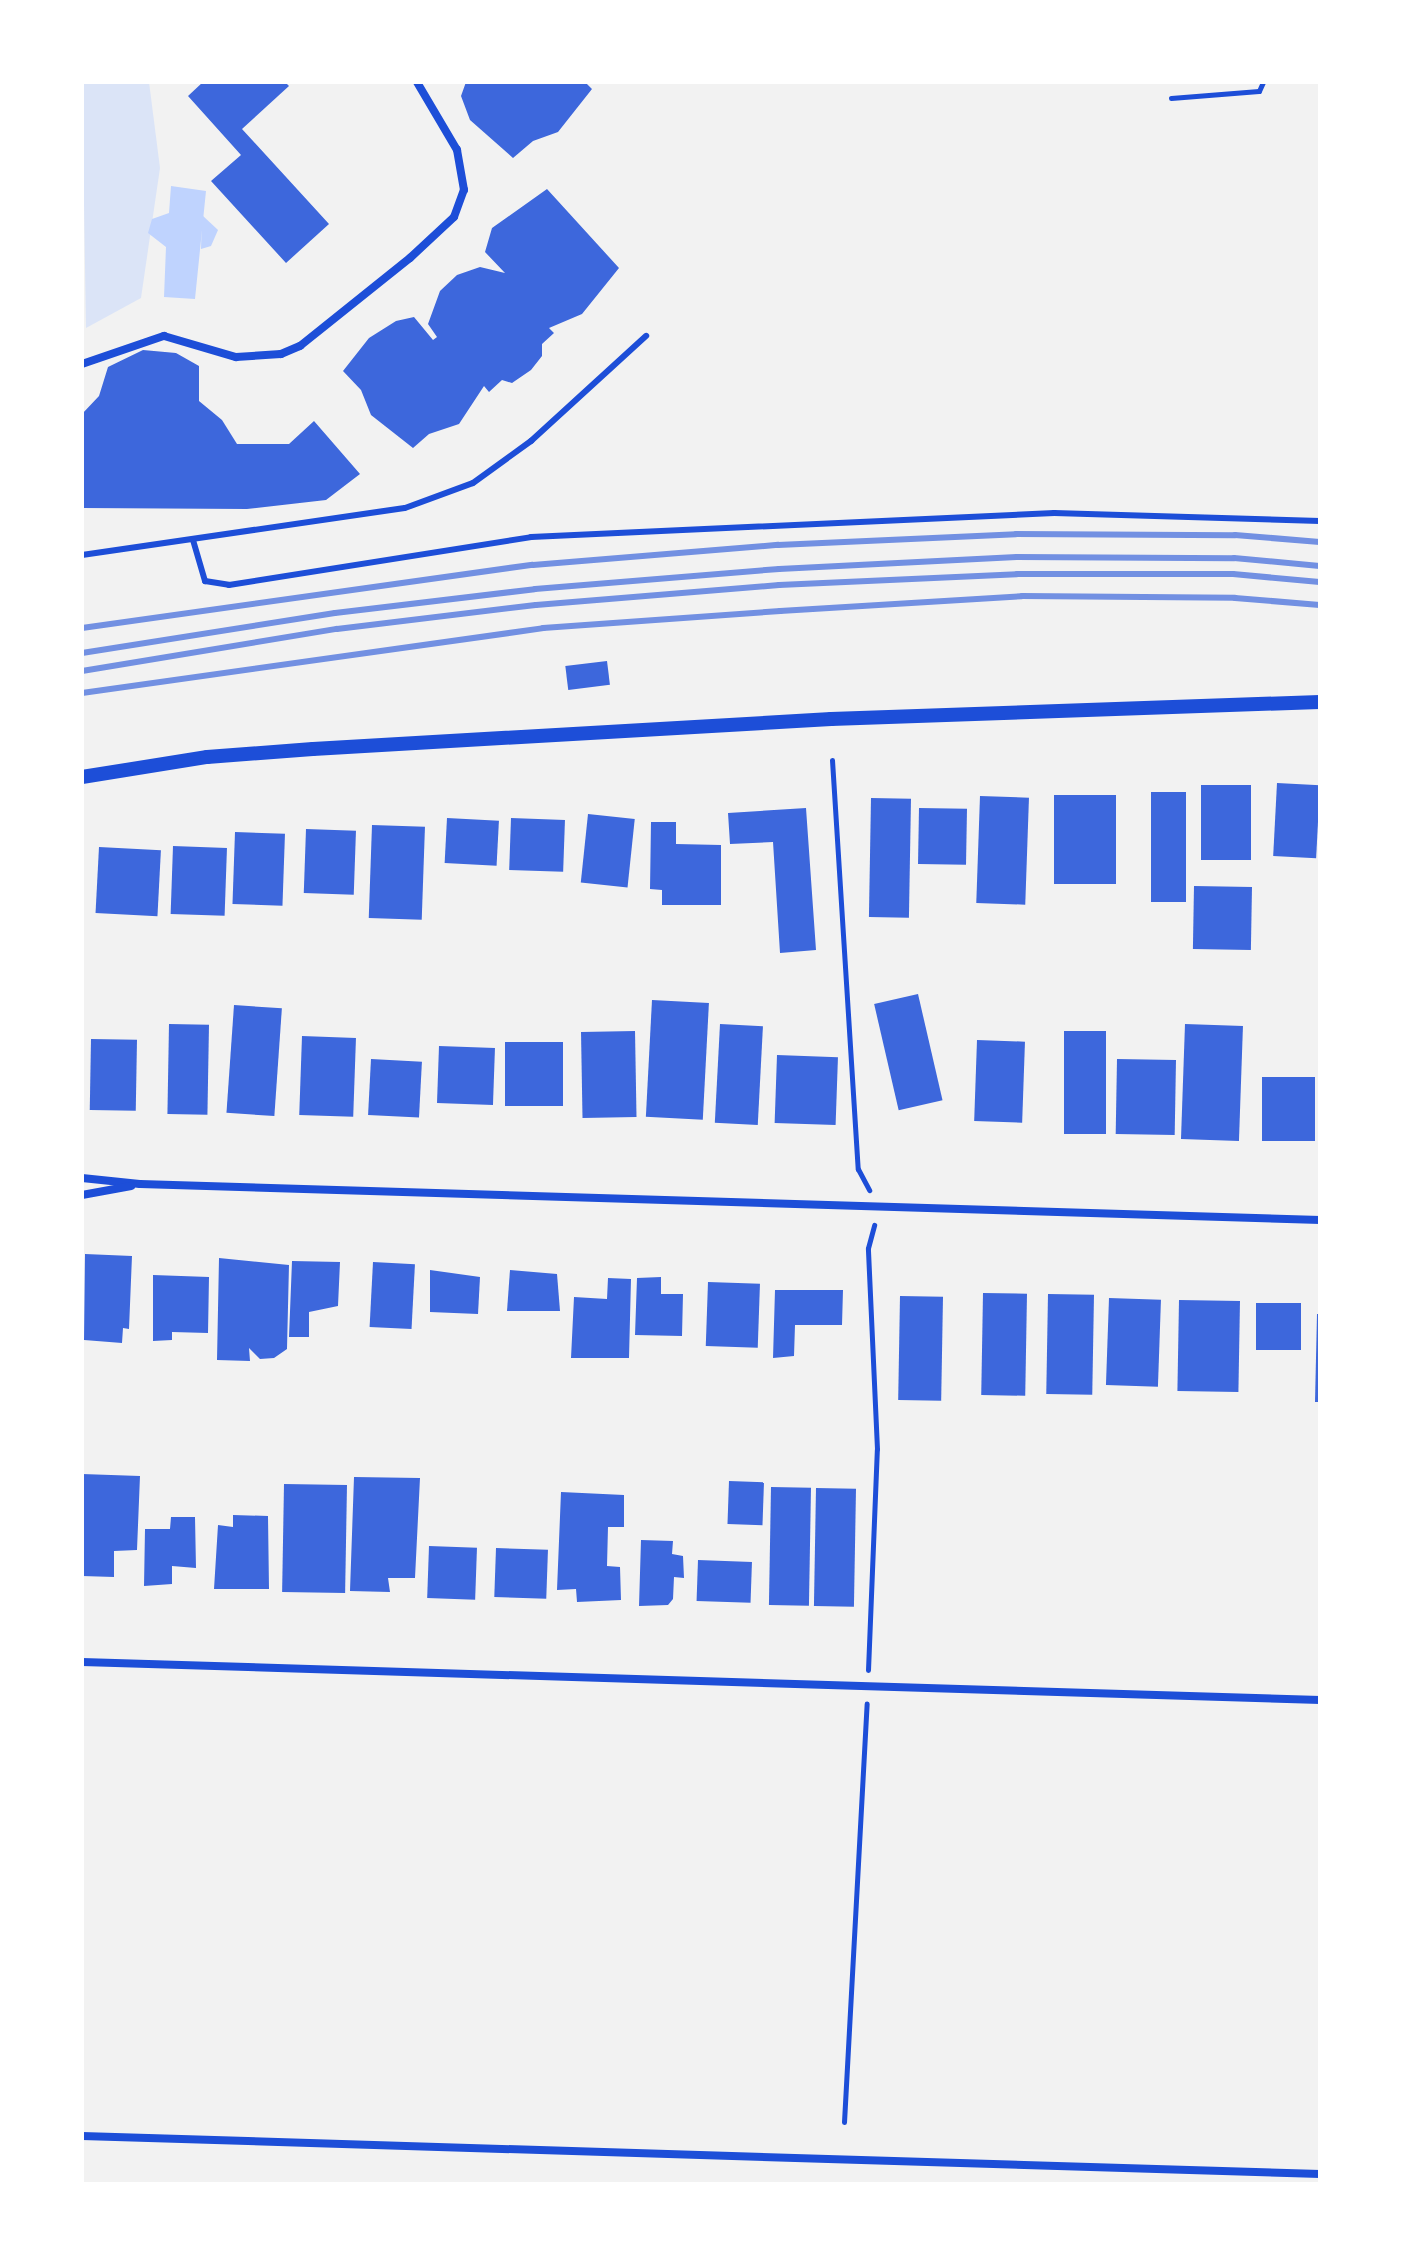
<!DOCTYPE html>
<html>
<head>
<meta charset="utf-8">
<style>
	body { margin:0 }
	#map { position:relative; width:1402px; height:2266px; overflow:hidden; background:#f2f2f2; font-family:"DM Sans",sans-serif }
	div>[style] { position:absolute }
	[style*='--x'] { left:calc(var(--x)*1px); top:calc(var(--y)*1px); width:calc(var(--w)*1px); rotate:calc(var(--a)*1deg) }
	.green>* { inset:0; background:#dbe4f7 }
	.water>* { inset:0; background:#bfd3fe }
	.building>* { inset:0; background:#3d67dc; transform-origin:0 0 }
	.path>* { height:5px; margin:-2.5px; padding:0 2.5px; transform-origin:2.5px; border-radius:2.5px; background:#1d4ed8 }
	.service>* { height:6px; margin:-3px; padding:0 3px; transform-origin:3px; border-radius:3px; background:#1d4ed8 }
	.minor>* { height:8px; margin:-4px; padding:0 4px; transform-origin:4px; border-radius:4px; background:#1d4ed8 }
	.tertiary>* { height:14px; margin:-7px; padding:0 7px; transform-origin:7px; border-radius:7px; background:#1d4ed8 }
	.rail>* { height:6px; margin:-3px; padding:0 3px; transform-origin:3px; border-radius:3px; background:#7290e2 }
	span { translate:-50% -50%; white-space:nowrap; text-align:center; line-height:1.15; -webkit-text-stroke:8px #fff; paint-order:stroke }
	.frame { position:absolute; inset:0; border:84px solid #fff; pointer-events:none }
</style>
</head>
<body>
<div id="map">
	<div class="green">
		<i style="clip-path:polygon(82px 82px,149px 82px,160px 168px,141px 298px,86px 328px)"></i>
	</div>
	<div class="water">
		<i style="clip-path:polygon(171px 186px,206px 191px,195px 299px,164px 297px,166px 247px,148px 233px,152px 219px,169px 213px)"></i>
		<i style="clip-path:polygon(202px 215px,218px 230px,211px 246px,201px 249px)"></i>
	</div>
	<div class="building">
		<i style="clip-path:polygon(203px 82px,285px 82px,289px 86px,242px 129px,329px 224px,286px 263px,211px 181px,241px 155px,188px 96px)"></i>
		<i style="clip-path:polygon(466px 82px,585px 82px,592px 89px,558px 132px,533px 141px,513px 158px,470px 120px,461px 96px)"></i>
		<i style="clip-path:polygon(547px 189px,619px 268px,582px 314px,549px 328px,554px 333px,542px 344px,542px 356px,531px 370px,512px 383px,502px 380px,489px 392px,484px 386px,459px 424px,429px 434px,413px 448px,371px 415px,361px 390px,343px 371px,369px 338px,396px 321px,414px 317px,433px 340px,437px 337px,428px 324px,440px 291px,457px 275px,480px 267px,505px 273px,485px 252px,492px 228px)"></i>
		<i style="clip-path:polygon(143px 350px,176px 353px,199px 366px,199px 401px,222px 420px,237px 444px,289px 444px,314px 421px,360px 474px,326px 500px,247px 509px,82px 508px,82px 414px,99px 396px,108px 367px)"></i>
		<i style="left:607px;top:661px;width:24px;height:42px;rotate:83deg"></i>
		<i style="left:1277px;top:783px;width:43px;height:73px;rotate:3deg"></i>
		<i style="left:1201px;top:785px;width:50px;height:75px"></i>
		<i style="left:1151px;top:792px;width:35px;height:110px"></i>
		<i style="left:1054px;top:795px;width:62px;height:89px"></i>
		<i style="left:980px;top:796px;width:49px;height:107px;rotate:2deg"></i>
		<i style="left:871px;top:798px;width:40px;height:119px;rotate:1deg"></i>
		<i style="clip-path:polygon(806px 808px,816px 950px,780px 953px,773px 842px,730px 844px,728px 813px)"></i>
		<i style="left:919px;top:808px;width:48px;height:56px;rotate:1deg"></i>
		<i style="left:588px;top:814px;width:47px;height:69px;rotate:6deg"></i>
		<i style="left:447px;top:818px;width:52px;height:45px;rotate:3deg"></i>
		<i style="left:511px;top:818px;width:54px;height:52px;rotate:2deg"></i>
		<i style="clip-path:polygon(651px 822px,676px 822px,676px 844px,721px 845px,721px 905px,662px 905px,662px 890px,650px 889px)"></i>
		<i style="left:372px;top:825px;width:53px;height:93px;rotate:2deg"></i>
		<i style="left:306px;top:829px;width:50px;height:64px;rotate:2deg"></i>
		<i style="left:235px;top:832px;width:50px;height:72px;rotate:2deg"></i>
		<i style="left:173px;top:846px;width:54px;height:68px;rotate:2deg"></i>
		<i style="left:99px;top:847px;width:62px;height:66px;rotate:3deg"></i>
		<i style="left:1194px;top:886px;width:58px;height:63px;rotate:1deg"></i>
		<i style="left:918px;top:994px;width:109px;height:45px;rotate:77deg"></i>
		<i style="left:652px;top:1000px;width:57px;height:117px;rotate:3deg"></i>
		<i style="left:234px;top:1005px;width:48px;height:108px;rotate:4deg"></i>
		<i style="left:169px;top:1024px;width:40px;height:90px;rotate:1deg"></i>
		<i style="left:720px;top:1024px;width:43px;height:99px;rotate:3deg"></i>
		<i style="left:1185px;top:1024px;width:58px;height:115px;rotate:2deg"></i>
		<i style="left:635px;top:1031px;width:86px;height:54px;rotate:89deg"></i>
		<i style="left:1064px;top:1031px;width:42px;height:103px"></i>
		<i style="left:302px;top:1036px;width:54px;height:79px;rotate:2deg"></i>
		<i style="left:91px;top:1039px;width:46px;height:71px;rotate:1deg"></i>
		<i style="left:977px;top:1040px;width:48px;height:81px;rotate:2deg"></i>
		<i style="left:505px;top:1042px;width:58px;height:64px"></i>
		<i style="left:439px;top:1046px;width:56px;height:57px;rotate:2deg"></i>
		<i style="left:777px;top:1055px;width:61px;height:68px;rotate:2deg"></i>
		<i style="left:371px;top:1059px;width:51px;height:56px;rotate:3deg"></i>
		<i style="left:1117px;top:1059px;width:59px;height:75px;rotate:1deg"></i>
		<i style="left:1262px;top:1077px;width:53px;height:64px"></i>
		<i style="clip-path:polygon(85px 1254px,132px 1256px,129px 1329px,123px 1328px,122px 1343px,84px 1340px)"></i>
		<i style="clip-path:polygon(219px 1258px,289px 1265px,287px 1349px,274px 1358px,260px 1359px,249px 1348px,250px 1361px,217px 1360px)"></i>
		<i style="clip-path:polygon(292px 1261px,340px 1262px,338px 1306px,309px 1312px,309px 1337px,289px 1337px)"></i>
		<i style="left:373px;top:1262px;width:42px;height:65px;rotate:3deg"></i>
		<i style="clip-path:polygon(430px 1270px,480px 1277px,478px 1314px,430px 1312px)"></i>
		<i style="clip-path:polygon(510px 1270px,557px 1274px,560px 1311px,507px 1311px)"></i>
		<i style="clip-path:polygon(153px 1275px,209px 1277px,208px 1333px,172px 1332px,172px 1340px,153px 1341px)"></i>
		<i style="clip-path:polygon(661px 1277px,661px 1294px,683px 1294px,682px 1336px,635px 1335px,637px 1278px)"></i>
		<i style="clip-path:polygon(608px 1278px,631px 1279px,629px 1358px,571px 1358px,574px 1297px,607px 1299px)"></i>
		<i style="left:708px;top:1282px;width:52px;height:64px;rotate:2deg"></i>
		<i style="clip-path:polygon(775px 1290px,843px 1290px,842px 1325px,795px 1325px,794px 1356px,773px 1358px)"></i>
		<i style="left:983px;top:1293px;width:44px;height:102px;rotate:1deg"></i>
		<i style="left:1048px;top:1294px;width:46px;height:100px;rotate:1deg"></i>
		<i style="left:900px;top:1296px;width:43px;height:104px;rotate:1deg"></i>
		<i style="left:1109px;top:1298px;width:52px;height:87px;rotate:2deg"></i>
		<i style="left:1179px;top:1300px;width:61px;height:91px;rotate:1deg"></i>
		<i style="left:1256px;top:1303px;width:45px;height:47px"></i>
		<i style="clip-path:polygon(1317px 1314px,1320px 1314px,1320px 1402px,1315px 1402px)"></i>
		<i style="clip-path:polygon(82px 1474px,140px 1476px,137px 1550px,114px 1551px,114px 1577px,82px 1576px)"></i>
		<i style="clip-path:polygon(354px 1477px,420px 1478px,415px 1578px,388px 1578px,390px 1592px,350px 1591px)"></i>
		<i style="left:729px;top:1481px;width:35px;height:43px;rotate:2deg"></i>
		<i style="left:284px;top:1484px;width:63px;height:108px;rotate:1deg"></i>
		<i style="left:771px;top:1487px;width:40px;height:118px;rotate:1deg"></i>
		<i style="left:816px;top:1488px;width:40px;height:118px;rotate:1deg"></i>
		<i style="clip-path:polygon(561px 1492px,624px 1495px,624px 1527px,608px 1527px,607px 1566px,620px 1567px,621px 1600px,577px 1602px,576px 1589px,557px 1590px)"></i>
		<i style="clip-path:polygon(233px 1515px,268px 1516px,269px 1589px,214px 1589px,218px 1525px,233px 1527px)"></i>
		<i style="clip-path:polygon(171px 1517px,195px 1517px,196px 1568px,172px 1566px,172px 1584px,144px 1586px,145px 1529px,170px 1529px)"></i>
		<i style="clip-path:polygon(641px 1540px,673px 1541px,672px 1554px,683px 1556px,684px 1578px,674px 1577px,673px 1599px,668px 1605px,639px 1606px)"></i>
		<i style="left:429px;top:1546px;width:48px;height:52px;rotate:2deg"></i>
		<i style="left:496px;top:1548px;width:52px;height:49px;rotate:2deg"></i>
		<i style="left:698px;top:1560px;width:54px;height:41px;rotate:2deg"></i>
	</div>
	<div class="path">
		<i style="--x:1171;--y:98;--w:88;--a:-4.5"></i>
		<i style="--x:1259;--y:91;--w:10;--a:-66"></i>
		<i style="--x:832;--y:760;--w:410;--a:86.4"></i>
		<i style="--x:858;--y:1169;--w:24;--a:62"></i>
		<i style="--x:868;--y:1670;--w:221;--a:-87.7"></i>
		<i style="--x:877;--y:1449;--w:201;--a:-92.6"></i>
		<i style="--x:868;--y:1248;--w:24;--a:-75"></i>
		<i style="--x:844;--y:2122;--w:419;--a:-86.9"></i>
	</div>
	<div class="service">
		<i style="--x:193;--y:540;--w:43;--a:73.7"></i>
		<i style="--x:205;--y:581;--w:24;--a:9"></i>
		<i style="--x:229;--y:585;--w:306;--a:-9"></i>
		<i style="--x:531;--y:537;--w:524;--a:-2.63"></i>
		<i style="--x:1054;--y:513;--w:266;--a:1.7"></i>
		<i style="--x:82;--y:555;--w:326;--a:-8.3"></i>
		<i style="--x:405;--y:508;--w:72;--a:-20.2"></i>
		<i style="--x:473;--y:483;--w:72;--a:-35.9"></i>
		<i style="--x:531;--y:441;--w:156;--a:-42.4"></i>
	</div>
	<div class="minor">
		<i style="--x:82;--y:364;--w:87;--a:-18.9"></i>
		<i style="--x:164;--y:336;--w:75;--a:16.3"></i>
		<i style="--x:236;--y:357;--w:45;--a:-3.8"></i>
		<i style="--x:281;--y:354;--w:21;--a:-23"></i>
		<i style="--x:300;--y:346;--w:141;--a:-38.7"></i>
		<i style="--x:410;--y:258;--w:60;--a:-43"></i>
		<i style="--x:454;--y:217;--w:29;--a:-70"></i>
		<i style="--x:464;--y:190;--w:41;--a:-99.9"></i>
		<i style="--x:457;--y:150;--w:79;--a:-120.5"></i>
		<i style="--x:82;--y:1178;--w:58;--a:5.9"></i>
		<i style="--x:140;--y:1184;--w:1181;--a:1.75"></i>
		<i style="--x:82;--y:1195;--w:50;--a:-10.4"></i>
		<i style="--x:82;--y:1662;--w:1239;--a:1.76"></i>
		<i style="--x:82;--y:2136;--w:1239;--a:1.76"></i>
	</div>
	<div class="tertiary">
		<i style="--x:82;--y:777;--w:127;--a:-9.1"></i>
		<i style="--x:207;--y:757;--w:106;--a:-4.3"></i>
		<i style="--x:313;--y:749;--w:519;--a:-3.31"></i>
		<i style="--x:831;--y:719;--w:489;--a:-2"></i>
	</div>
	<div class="rail">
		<i style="--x:82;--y:628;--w:455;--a:-8"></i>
		<i style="--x:533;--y:565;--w:246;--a:-4.7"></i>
		<i style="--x:778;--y:545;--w:238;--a:-2.6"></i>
		<i style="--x:1016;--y:534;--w:219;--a:0.3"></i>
		<i style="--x:1235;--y:535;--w:85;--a:4.7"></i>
		<i style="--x:82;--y:653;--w:256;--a:-9"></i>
		<i style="--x:335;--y:613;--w:201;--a:-6.8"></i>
		<i style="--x:535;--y:589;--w:245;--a:-4.7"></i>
		<i style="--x:779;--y:569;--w:238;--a:-2.9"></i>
		<i style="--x:1017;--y:557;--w:217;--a:0.3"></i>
		<i style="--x:1234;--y:558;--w:86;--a:5.3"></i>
		<i style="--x:82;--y:671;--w:258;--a:-9.4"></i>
		<i style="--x:337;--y:629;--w:200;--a:-6.9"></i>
		<i style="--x:536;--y:605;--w:244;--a:-4.7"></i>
		<i style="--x:779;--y:585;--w:238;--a:-2.6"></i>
		<i style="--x:1017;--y:574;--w:216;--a:0"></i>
		<i style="--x:1233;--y:574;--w:87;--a:5.3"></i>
		<i style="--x:82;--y:693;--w:466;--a:-8"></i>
		<i style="--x:543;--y:628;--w:238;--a:-4.1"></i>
		<i style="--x:780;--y:611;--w:242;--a:-3.5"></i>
		<i style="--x:1022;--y:596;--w:213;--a:0.5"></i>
		<i style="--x:1235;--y:598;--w:85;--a:4.7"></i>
	</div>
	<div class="frame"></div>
</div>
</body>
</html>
